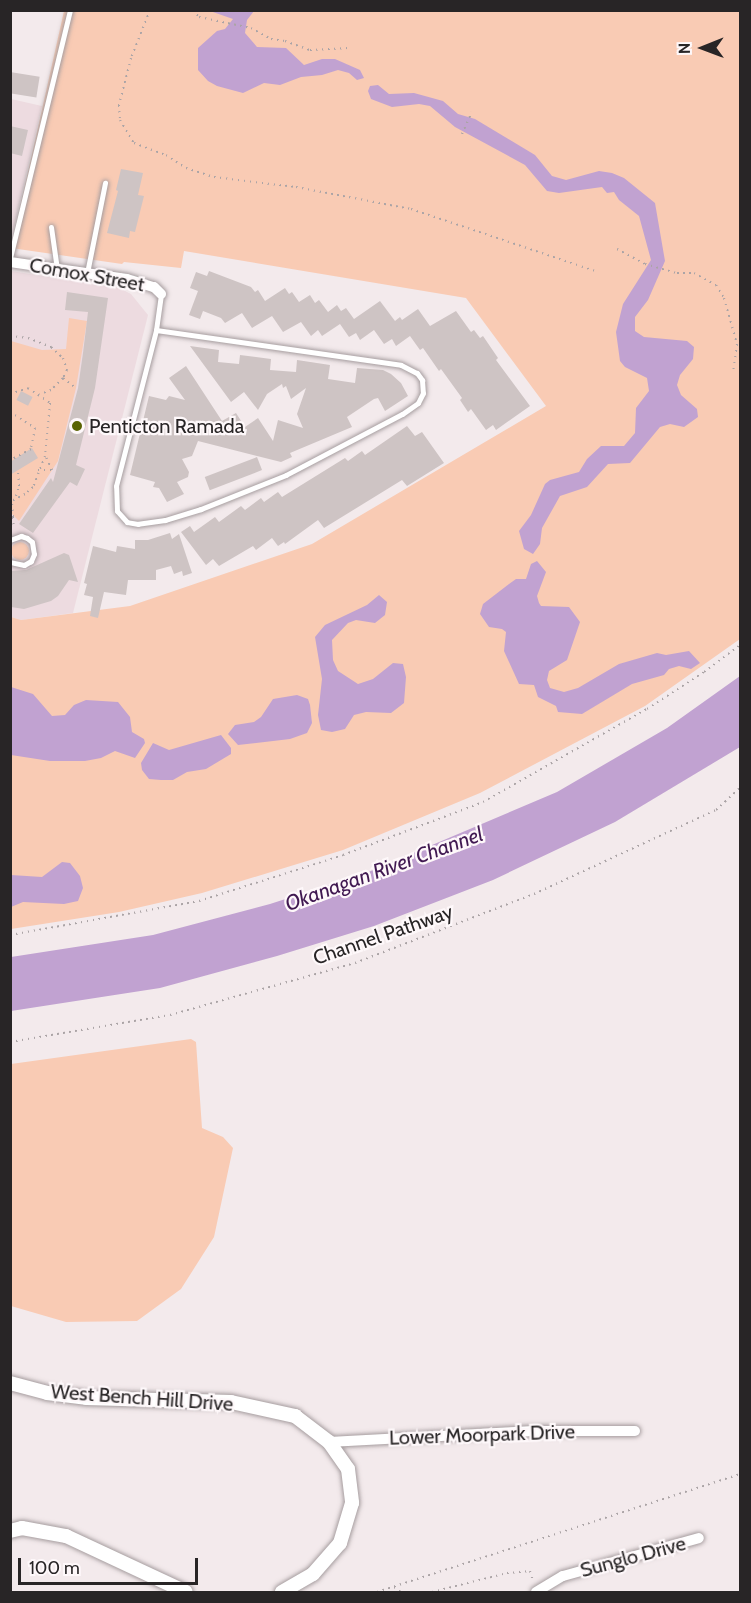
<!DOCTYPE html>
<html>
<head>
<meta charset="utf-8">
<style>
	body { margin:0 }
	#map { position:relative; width:751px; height:1603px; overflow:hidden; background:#f3eaec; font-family:Cabin,sans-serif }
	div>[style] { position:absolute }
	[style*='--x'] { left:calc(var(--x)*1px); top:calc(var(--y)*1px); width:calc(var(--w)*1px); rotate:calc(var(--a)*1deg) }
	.built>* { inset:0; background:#eddbe0 }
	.green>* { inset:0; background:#f9cbb4 }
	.round { border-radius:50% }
	.water>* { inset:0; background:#c1a2d1 }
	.building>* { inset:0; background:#cec4c4; transform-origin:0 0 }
	.path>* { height:2px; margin-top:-1px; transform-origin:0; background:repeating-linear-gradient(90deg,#aba4a6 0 1.5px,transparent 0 6px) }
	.roads { filter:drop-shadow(0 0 2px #a69d9f) drop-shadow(0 0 2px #a69d9f) }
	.lane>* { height:5px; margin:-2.5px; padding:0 2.5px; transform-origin:2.5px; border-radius:2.5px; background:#fff }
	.street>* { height:10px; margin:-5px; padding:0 5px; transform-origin:5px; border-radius:5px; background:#fff }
	.secondary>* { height:14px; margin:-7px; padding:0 7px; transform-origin:7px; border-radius:7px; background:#fff }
	.dots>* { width:16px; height:16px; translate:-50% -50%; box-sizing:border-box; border:3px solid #fef8fa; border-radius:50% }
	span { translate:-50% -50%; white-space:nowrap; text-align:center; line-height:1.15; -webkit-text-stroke:4.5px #fef8fa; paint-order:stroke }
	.street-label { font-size:20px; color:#282526 }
	.poi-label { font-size:20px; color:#282526 }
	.left { translate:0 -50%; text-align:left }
	.water-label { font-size:21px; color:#401851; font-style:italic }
	.frame { position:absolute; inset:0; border:12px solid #282526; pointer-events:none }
	.north { position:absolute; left:673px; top:18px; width:60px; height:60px; -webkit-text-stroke:4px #fef8fa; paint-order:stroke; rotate:269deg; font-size:16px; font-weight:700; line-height:24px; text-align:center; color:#282526 }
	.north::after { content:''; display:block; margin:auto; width:21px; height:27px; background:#282526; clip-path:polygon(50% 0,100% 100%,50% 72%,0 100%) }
	.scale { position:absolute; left:18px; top:1558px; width:180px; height:27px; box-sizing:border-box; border:3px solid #282526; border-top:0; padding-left:8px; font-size:18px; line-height:21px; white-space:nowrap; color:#282526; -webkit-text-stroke:4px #fef8fa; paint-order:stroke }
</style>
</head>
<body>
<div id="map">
	<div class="built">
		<i style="clip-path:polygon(11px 99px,42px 106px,11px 240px)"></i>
		<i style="clip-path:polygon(11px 271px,119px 288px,131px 294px,148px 315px,73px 613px,21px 620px,11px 617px)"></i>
	</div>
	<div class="green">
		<i style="clip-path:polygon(64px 11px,740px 11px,740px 639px,645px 706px,480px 793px,343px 850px,202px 893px,119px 912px,11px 929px,11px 617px,21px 620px,130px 606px,312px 544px,546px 406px,466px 298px,184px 251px,181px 268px,124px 262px,122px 264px,11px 248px)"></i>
		<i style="clip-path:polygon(69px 318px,87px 321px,76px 388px,58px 461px,19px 521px,11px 513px,11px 341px,42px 350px,66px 349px)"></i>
		<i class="round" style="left:11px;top:542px;width:18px;height:18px"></i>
		<i style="clip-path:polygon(191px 1039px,196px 1042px,202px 1128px,223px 1137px,233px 1148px,214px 1237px,181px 1289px,137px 1321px,66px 1322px,11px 1306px,11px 1064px)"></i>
	</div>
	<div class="water">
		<i style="clip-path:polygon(210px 11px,254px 11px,247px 20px,245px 33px,257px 47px,286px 48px,304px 65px,322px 59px,335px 59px,360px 70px,364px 78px,357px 80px,349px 73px,338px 70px,322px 75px,301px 77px,280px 85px,264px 83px,243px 93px,217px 86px,208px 81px,198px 70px,198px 48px,217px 31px,225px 29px,233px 19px)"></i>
		<i style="clip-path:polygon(378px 85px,389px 94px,414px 93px,443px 101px,458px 114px,475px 119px,535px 155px,552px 176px,566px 180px,599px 171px,612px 173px,624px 178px,655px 203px,665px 261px,648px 300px,635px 317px,635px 331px,644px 337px,687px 341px,694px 347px,693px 359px,680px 375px,677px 385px,681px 395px,697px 409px,698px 417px,684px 427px,670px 424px,660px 427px,630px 463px,608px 464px,587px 487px,560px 496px,542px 528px,540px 544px,533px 554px,524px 549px,519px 531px,531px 515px,545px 484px,550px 480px,579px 472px,587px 459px,601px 446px,624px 446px,635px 433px,636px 408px,649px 391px,647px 378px,625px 367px,620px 361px,616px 332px,623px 304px,651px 260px,639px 216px,619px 200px,614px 192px,607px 193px,602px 187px,559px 193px,547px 191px,525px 165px,455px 127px,430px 106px,419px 104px,392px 107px,371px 99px,368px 91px,370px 86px)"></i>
		<i style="clip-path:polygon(537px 561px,546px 572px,537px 596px,539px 603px,541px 606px,569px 607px,580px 622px,567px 660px,549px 671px,547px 680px,550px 688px,564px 692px,578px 688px,619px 664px,657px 653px,666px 655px,689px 651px,700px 663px,691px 669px,679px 666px,669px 669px,664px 675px,632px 684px,582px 714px,558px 712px,556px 706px,538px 697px,534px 685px,519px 684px,504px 651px,506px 632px,502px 629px,489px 627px,480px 614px,483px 604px,509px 584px,516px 579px,526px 579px,531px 564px)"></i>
		<i style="clip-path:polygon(379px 595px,387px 602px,385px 615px,375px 623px,356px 620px,348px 623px,332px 640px,333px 660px,338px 671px,358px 684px,373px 679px,393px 663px,403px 664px,406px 677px,404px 703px,391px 713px,366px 712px,354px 715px,345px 729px,332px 732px,321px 730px,318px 715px,322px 679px,315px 637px,325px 625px,367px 605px)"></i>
		<i style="clip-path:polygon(740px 676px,740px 747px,615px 822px,493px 880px,374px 926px,277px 956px,160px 988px,11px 1011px,11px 957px,153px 935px,270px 904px,366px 873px,557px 792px,667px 728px)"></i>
		<i style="clip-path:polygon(11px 687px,33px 694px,52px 716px,65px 715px,74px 705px,86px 700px,118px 702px,130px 717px,132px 732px,144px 739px,145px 743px,135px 758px,115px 751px,101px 758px,85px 761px,50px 761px,11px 755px)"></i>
		<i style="clip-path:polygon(297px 695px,308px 699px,310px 705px,312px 723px,307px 733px,290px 739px,238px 745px,228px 734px,235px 725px,254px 722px,261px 717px,273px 699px)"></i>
		<i style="clip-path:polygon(221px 735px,231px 748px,231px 754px,206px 769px,187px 772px,173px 780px,161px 780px,149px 779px,142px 770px,141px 763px,153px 743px,169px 750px)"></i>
		<i style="clip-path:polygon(62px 862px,70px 863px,80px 876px,83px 888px,78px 901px,64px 904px,23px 902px,11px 907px,11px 875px,42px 877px)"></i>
	</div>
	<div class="building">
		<i style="left:10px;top:72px;width:30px;height:21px;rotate:9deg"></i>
		<i style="clip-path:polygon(10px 126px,28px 130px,22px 156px,10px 153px)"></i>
		<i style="clip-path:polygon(121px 169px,143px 173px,138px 195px,144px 196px,135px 232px,130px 231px,129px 238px,107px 233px,118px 191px,116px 190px)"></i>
		<i style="clip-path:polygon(209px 271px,251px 287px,255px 292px,258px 290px,265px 301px,285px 288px,289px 294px,292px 292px,299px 302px,310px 295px,315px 303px,319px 300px,328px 312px,337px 305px,341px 311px,346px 308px,354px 319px,380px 301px,395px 321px,400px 317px,402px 320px,418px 309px,430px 326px,456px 311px,471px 332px,474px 330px,480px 338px,483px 336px,498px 358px,496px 360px,530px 406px,496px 430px,493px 425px,486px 430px,471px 409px,468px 412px,460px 400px,462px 398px,441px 369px,439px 371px,423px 348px,420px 350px,410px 336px,396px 346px,392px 339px,384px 344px,374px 330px,360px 340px,356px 333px,349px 337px,340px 324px,322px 336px,318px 330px,311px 336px,301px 322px,283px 332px,272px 316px,252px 328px,242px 313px,225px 323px,221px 318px,203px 311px,200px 319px,189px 315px,198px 291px,190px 288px,196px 272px,207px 276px)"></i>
		<i style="clip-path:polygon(67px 292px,108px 298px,95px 388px,76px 465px,85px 469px,77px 486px,70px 482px,33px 533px,19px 524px,51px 478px,53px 482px,78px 388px,83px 353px,88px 312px,65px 310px)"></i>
		<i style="clip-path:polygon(190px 346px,219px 350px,218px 362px,239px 364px,240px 355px,271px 359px,270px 370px,296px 372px,297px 360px,330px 365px,328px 379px,355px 383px,357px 368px,383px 370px,391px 374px,401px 383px,408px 396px,385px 411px,378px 398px,374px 399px,347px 417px,352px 427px,290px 453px,292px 457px,281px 462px,198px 441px,192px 456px,182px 459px,189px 472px,188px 477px,177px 482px,184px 494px,167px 502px,159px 488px,153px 487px,155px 482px,130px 475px,149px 396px,166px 400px,169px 396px,185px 400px,169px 378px,186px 366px,222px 421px,236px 413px,245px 427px,258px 418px,273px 441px,278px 420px,303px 428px,297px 414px,306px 388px,291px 399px,286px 386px,283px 388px,282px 384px,267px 394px,258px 410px,244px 392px,231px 402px)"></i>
		<i style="left:21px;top:391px;width:13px;height:10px;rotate:27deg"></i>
		<i style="clip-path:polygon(407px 426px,415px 436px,422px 432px,444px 463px,407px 486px,402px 480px,324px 528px,318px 520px,285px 544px,284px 542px,278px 546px,272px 538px,256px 550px,253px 546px,219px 566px,213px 559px,206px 565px,181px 532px,190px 526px,194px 532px,215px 517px,219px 522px,241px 506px,245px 510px,261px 498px,264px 502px,278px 492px,282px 497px,345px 458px,348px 461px,362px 451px,365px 455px)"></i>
		<i style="clip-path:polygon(32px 448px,38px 458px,10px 475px,10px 462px)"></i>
		<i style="left:257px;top:457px;width:14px;height:56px;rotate:69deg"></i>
		<i style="clip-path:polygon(170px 533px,172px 539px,179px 534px,192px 573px,183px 576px,182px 571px,174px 574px,171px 566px,156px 570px,156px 580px,128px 580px,126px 595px,104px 592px,98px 618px,90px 616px,93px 597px,84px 595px,87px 584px,84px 583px,93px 546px,116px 552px,117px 546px,135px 549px,135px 540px,148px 540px)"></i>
		<i style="clip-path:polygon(64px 553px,69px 555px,78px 582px,69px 580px,58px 596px,51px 601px,24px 609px,11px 607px,10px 571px,26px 570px)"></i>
	</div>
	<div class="path">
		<i style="--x:150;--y:10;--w:52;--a:111.6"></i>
		<i style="--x:131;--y:58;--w:49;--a:104.3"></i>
		<i style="--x:119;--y:105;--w:15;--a:86"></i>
		<i style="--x:120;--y:120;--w:27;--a:59"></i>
		<i style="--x:134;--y:143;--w:34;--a:21"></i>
		<i style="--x:166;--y:155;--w:24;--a:33"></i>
		<i style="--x:186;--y:168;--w:29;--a:18"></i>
		<i style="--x:214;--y:177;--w:83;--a:7"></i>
		<i style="--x:296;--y:187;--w:117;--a:10.8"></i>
		<i style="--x:411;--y:209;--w:197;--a:18.6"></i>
		<i style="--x:193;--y:10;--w:9;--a:49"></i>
		<i style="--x:199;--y:17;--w:53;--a:11.9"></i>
		<i style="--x:251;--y:28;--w:23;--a:29"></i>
		<i style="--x:271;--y:39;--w:14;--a:8"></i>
		<i style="--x:285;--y:41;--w:27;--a:20"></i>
		<i style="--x:310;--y:50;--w:38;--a:-3"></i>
		<i style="--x:462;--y:134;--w:24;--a:-66"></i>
		<i style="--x:617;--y:249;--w:32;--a:28"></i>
		<i style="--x:645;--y:264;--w:33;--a:16"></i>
		<i style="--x:677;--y:273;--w:17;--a:0"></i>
		<i style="--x:694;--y:273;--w:25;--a:29"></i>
		<i style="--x:716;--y:285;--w:15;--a:58"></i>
		<i style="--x:724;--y:298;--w:48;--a:74.2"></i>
		<i style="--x:737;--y:344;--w:28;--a:98"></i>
		<i style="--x:10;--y:336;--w:18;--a:6"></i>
		<i style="--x:28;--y:338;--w:25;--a:21"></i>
		<i style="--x:51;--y:347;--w:16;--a:43"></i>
		<i style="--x:63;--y:358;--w:13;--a:72"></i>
		<i style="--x:67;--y:370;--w:9;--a:117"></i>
		<i style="--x:63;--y:378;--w:17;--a:135"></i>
		<i style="--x:51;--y:390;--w:12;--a:160"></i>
		<i style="--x:63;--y:378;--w:16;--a:38"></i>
		<i style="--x:10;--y:394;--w:19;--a:-18"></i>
		<i style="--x:28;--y:388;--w:27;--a:34"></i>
		<i style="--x:50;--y:403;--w:53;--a:95.4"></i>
		<i style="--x:45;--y:456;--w:33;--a:111"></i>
		<i style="--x:33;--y:487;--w:11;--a:139"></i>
		<i style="--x:25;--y:494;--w:17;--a:152"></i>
		<i style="--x:10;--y:415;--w:5;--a:0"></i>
		<i style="--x:15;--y:415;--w:24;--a:33"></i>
		<i style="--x:35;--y:428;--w:21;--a:101"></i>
		<i style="--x:31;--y:449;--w:24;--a:152"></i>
		<i style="--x:38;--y:470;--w:14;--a:0"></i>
		<i style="--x:52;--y:470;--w:14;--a:-115"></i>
		<i style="--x:16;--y:496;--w:10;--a:-73"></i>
		<i style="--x:19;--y:486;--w:14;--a:-94"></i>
		<i style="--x:10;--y:516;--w:3;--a:18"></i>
		<i style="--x:13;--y:517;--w:15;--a:-94"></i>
		<i style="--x:13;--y:517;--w:12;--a:85"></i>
		<i style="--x:10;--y:935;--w:192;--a:-10.2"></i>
		<i style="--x:199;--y:901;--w:151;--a:-17.7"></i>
		<i style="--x:343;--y:855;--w:150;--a:-20.7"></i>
		<i style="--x:483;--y:802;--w:189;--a:-29.6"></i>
		<i style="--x:647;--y:709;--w:68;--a:-33"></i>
		<i style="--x:704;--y:672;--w:45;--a:-36.9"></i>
		<i style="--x:10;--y:1042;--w:162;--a:-9.6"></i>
		<i style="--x:170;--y:1015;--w:192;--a:-15.7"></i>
		<i style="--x:355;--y:963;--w:192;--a:-21.1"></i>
		<i style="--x:534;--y:894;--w:200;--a:-24.8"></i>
		<i style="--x:716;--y:810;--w:33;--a:-43"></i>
		<i style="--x:394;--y:1587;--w:9;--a:36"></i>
		<i style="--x:377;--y:1592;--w:382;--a:-18"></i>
		<i style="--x:432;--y:1592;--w:77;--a:-14.2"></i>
		<i style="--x:507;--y:1573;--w:23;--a:-5"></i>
		<i style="--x:530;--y:1571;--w:10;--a:73"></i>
	</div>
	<div class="roads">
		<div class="lane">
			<i style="--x:51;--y:227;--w:42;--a:81.9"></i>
			<i style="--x:10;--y:258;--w:255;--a:-76.4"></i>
			<i style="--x:87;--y:273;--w:92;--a:-78.7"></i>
			<i style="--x:156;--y:330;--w:247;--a:8.1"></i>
			<i style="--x:401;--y:365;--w:18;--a:27"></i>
			<i style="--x:417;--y:373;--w:9;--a:54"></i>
			<i style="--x:422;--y:380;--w:13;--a:86"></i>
			<i style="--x:423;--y:393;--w:11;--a:117"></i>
			<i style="--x:418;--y:403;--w:19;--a:145"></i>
			<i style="--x:402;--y:414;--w:131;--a:152.3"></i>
			<i style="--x:286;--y:475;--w:92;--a:158.2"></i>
			<i style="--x:201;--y:509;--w:38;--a:163"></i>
			<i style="--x:165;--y:520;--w:27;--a:172"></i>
			<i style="--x:138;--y:524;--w:11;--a:-170"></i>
			<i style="--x:127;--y:522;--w:15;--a:-132"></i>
			<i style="--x:117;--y:511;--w:25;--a:-92"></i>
			<i style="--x:116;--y:486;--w:161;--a:-75.6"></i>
			<i style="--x:156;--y:330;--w:36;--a:-82"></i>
			<i style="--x:10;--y:540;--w:12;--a:-20"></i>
			<i style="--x:21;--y:536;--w:6;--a:18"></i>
			<i style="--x:27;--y:538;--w:6;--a:39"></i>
			<i style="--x:32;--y:542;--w:12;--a:81"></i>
			<i style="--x:34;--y:554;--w:8;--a:113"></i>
			<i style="--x:31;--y:561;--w:8;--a:150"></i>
			<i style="--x:24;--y:565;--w:14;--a:-168"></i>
		</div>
		<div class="street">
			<i style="--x:10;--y:262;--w:118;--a:8.3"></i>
			<i style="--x:127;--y:279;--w:28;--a:17"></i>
			<i style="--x:154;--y:287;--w:10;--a:45"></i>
			<i style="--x:329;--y:1442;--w:205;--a:-3.1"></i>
			<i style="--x:534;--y:1431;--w:101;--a:0"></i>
			<i style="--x:536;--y:1592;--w:31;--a:-31"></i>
			<i style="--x:563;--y:1576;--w:141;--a:-15.6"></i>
		</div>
		<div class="secondary">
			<i style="--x:10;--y:1383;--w:38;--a:15"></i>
			<i style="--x:47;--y:1393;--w:39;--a:7"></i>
			<i style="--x:86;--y:1398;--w:145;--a:1.6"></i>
			<i style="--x:231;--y:1402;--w:66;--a:12.3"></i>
			<i style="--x:295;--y:1416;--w:43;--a:37.4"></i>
			<i style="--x:329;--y:1442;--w:33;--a:55"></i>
			<i style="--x:348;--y:1469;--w:34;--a:83"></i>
			<i style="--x:352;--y:1503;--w:42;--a:106.7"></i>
			<i style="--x:340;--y:1543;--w:41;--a:131.1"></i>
			<i style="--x:313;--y:1574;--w:36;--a:150"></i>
			<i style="--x:10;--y:1531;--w:12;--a:-14"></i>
			<i style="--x:22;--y:1528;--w:45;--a:10.3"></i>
			<i style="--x:66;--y:1536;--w:132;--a:25"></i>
		</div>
	</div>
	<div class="dots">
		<i style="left:77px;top:426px;background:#596302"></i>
	</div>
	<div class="street-label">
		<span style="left:87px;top:275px;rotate:10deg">Comox Street</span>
		<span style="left:383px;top:935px;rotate:-19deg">Channel Pathway</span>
		<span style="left:142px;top:1398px;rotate:4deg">West Bench Hill Drive</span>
		<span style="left:482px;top:1435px;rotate:-2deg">Lower Moorpark Drive</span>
		<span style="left:633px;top:1557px;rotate:-15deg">Sunglo Drive</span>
	</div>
	<div class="poi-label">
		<span class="left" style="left:89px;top:426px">Penticton Ramada</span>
	</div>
	<div class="water-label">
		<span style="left:384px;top:869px;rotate:-20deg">Okanagan River Channel</span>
	</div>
	<div class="frame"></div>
	<div class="north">N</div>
	<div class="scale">100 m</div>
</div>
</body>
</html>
